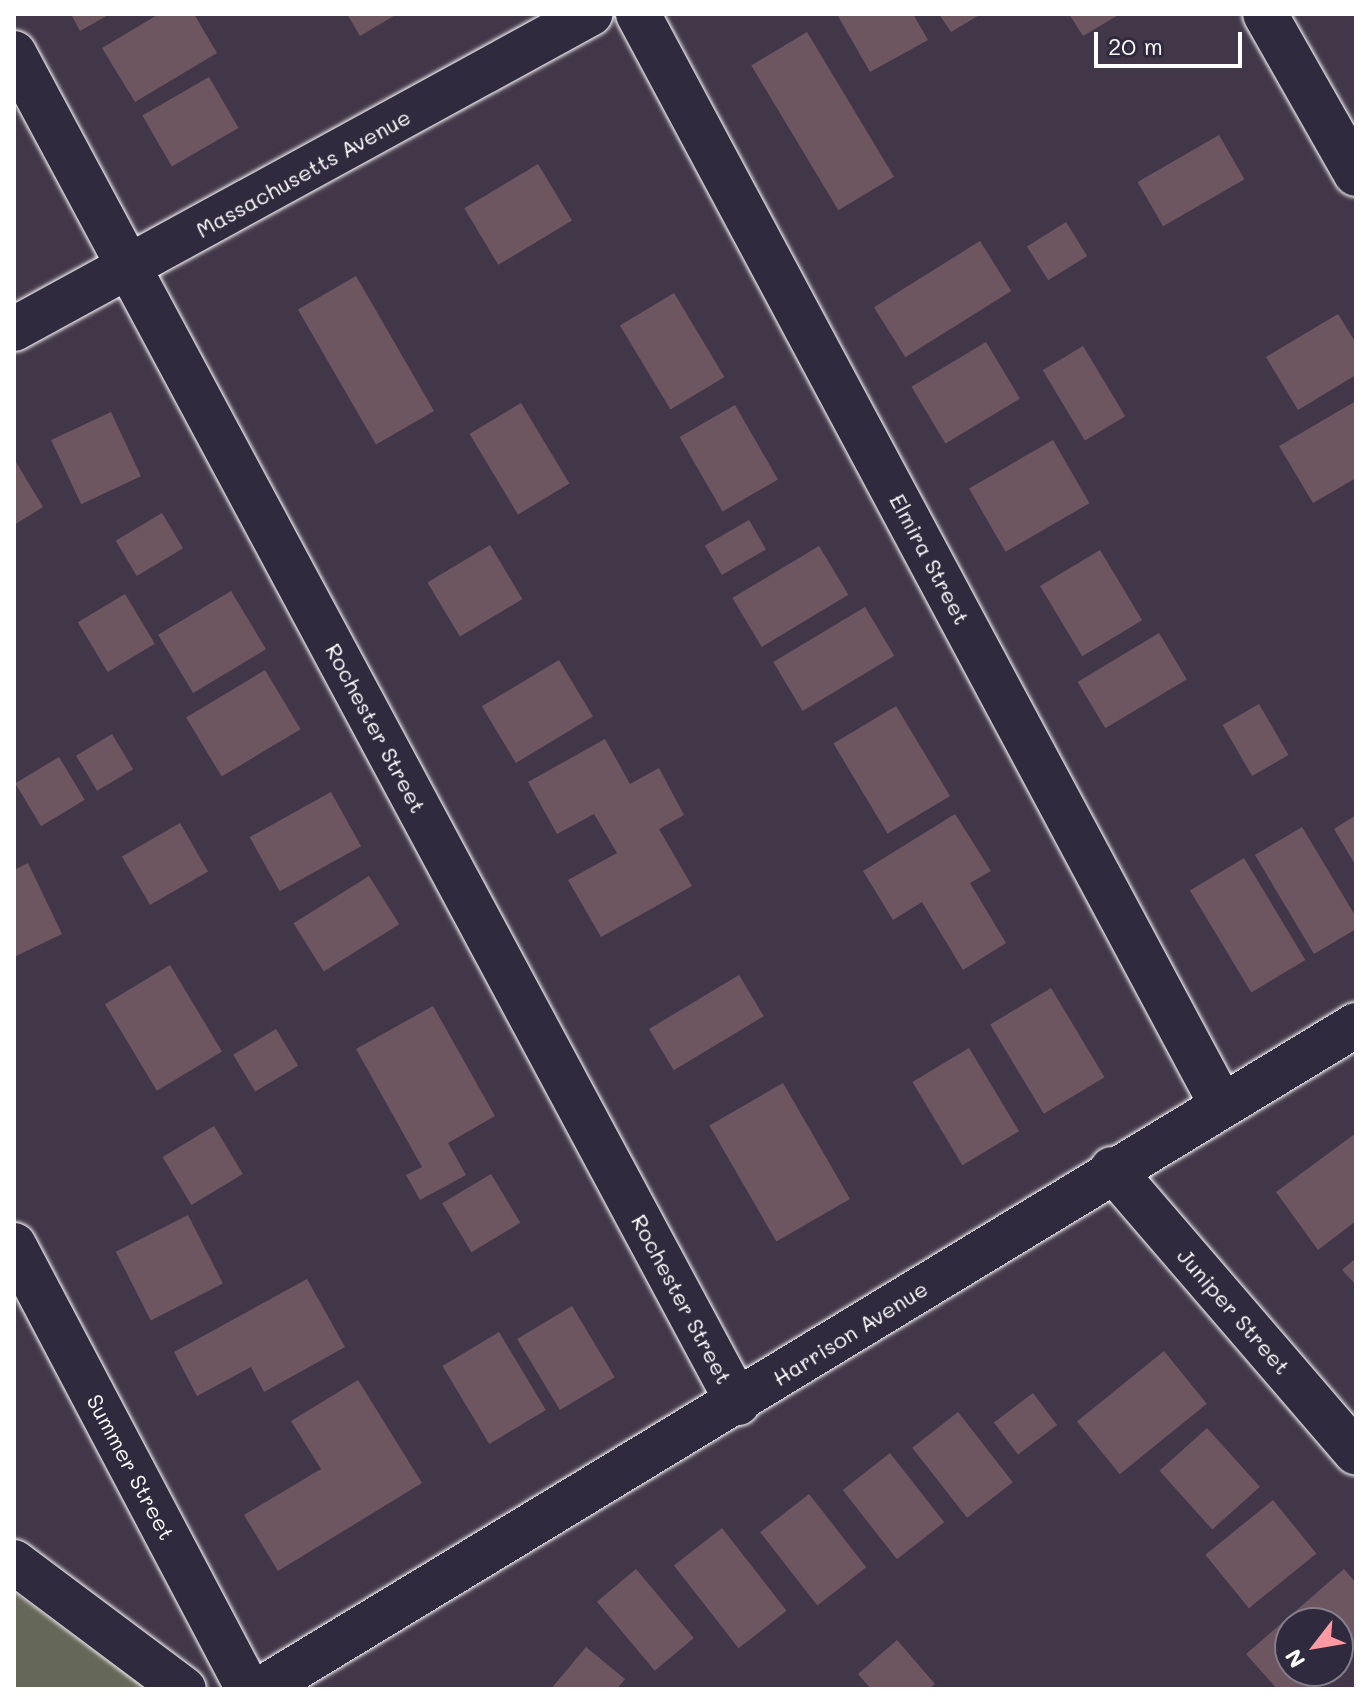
<!DOCTYPE html>
<html>
<head>
<meta charset="utf-8">
<style>
	body { margin:0 }
	#map { position:relative; width:1370px; height:1703px; overflow:hidden; background:#423748; font-family:Mali,sans-serif }
	div>[style] { position:absolute }
	[style*='--x'] { left:calc(var(--x)*1px); top:calc(var(--y)*1px); width:calc(var(--w)*1px); rotate:calc(var(--a)*1deg) }
	.green>* { inset:0; background:#656758 }
	.building>* { inset:0; background:#6e5660; transform-origin:0 0 }
	.roads { filter:drop-shadow(0 0 2px #fff) drop-shadow(0 0 2px #fff) }
	.minor>* { height:44px; margin:-22px; padding:0 22px; transform-origin:22px; border-radius:22px; background:#2f2a3d }
	span { translate:-50% -50%; white-space:nowrap; text-align:center; line-height:1.15; -webkit-text-stroke:6px #2f2a3d; paint-order:stroke }
	.street-label { font-size:22px; color:#fff }
	.frame { position:absolute; inset:0; border:16px solid #fff; pointer-events:none }
	.north { position:absolute; left:1274px; top:1607px; width:80px; height:80px; box-sizing:border-box; background:#2f2a3d; border:2px solid #827f8b; border-radius:50%; rotate:239deg; font-size:22px; font-weight:700; line-height:32px; text-align:center; color:#fff }
	.north::after { content:''; display:block; margin:auto; width:28px; height:36px; background:#ff9aa2; clip-path:polygon(50% 0,100% 100%,50% 72%,0 100%) }
	.scale { position:absolute; left:1094px; top:32px; width:148px; height:36px; box-sizing:border-box; border:4px solid #fff; border-top:0; padding-left:10px; font-size:24px; line-height:28px; white-space:nowrap; color:#fff; -webkit-text-stroke:6px #2f2a3d; paint-order:stroke }
</style>
</head>
<body>
<div id="map">
	<div class="green">
		<i style="clip-path:polygon(14px 1592px,146px 1689px,14px 1689px)"></i>
	</div>
	<div class="building">
		<i style="clip-path:polygon(71px 14px,110px 14px,80px 31px)"></i>
		<i style="clip-path:polygon(159px 14px,194px 14px,217px 53px,135px 102px,102px 48px)"></i>
		<i style="clip-path:polygon(347px 14px,397px 14px,360px 36px)"></i>
		<i style="clip-path:polygon(913px 14px,928px 40px,870px 72px,838px 16px)"></i>
		<i style="clip-path:polygon(939px 14px,981px 14px,951px 32px)"></i>
		<i style="clip-path:polygon(1069px 14px,1120px 14px,1083px 36px)"></i>
		<i style="left:807px;top:32px;width:169px;height:65px;rotate:59deg"></i>
		<i style="left:209px;top:77px;width:59px;height:77px;rotate:60deg"></i>
		<i style="left:1219px;top:135px;width:51px;height:94px;rotate:60deg"></i>
		<i style="left:538px;top:164px;width:66px;height:86px;rotate:59deg"></i>
		<i style="left:1066px;top:222px;width:40px;height:46px;rotate:58deg"></i>
		<i style="left:980px;top:241px;width:59px;height:125px;rotate:58deg"></i>
		<i style="left:356px;top:276px;width:156px;height:67px;rotate:60deg"></i>
		<i style="left:674px;top:293px;width:98px;height:63px;rotate:59deg"></i>
		<i style="clip-path:polygon(1338px 314px,1356px 343px,1356px 375px,1298px 410px,1266px 357px)"></i>
		<i style="left:986px;top:342px;width:66px;height:87px;rotate:59deg"></i>
		<i style="left:1083px;top:346px;width:82px;height:47px;rotate:59deg"></i>
		<i style="clip-path:polygon(1356px 401px,1356px 478px,1313px 503px,1279px 446px)"></i>
		<i style="left:521px;top:403px;width:94px;height:60px;rotate:59deg"></i>
		<i style="left:735px;top:405px;width:86px;height:64px;rotate:60deg"></i>
		<i style="left:111px;top:412px;width:71px;height:66px;rotate:65deg"></i>
		<i style="left:1053px;top:440px;width:73px;height:97px;rotate:60deg"></i>
		<i style="clip-path:polygon(14px 459px,43px 507px,14px 525px)"></i>
		<i style="left:162px;top:513px;width:41px;height:54px;rotate:59deg"></i>
		<i style="left:749px;top:520px;width:34px;height:51px;rotate:60deg"></i>
		<i style="left:490px;top:545px;width:63px;height:73px;rotate:59deg"></i>
		<i style="left:819px;top:546px;width:57px;height:101px;rotate:59deg"></i>
		<i style="left:1100px;top:550px;width:82px;height:70px;rotate:59deg"></i>
		<i style="left:231px;top:591px;width:68px;height:85px;rotate:59deg"></i>
		<i style="left:125px;top:594px;width:58px;height:55px;rotate:59deg"></i>
		<i style="left:865px;top:607px;width:57px;height:107px;rotate:59deg"></i>
		<i style="left:1159px;top:633px;width:54px;height:95px;rotate:59deg"></i>
		<i style="left:559px;top:660px;width:66px;height:90px;rotate:59deg"></i>
		<i style="left:265px;top:670px;width:69px;height:92px;rotate:59deg"></i>
		<i style="left:1259px;top:704px;width:59px;height:42px;rotate:60deg"></i>
		<i style="left:896px;top:706px;width:105px;height:73px;rotate:59deg"></i>
		<i style="left:112px;top:734px;width:41px;height:42px;rotate:59deg"></i>
		<i style="clip-path:polygon(605px 739px,630px 784px,659px 768px,684px 815px,659px 829px,692px 886px,601px 937px,568px 880px,617px 853px,594px 814px,557px 834px,528px 782px)"></i>
		<i style="left:59px;top:757px;width:50px;height:51px;rotate:59deg"></i>
		<i style="left:331px;top:792px;width:62px;height:93px;rotate:61deg"></i>
		<i style="clip-path:polygon(955px 814px,991px 871px,970px 883px,1006px 943px,963px 970px,922px 902px,893px 920px,863px 871px)"></i>
		<i style="clip-path:polygon(1356px 815px,1356px 866px,1334px 829px)"></i>
		<i style="left:180px;top:823px;width:56px;height:67px;rotate:60deg"></i>
		<i style="clip-path:polygon(1302px 827px,1356px 917px,1356px 929px,1314px 954px,1255px 855px)"></i>
		<i style="left:1244px;top:858px;width:119px;height:63px;rotate:59deg"></i>
		<i style="clip-path:polygon(28px 863px,62px 934px,14px 957px,14px 870px)"></i>
		<i style="left:369px;top:876px;width:57px;height:89px;rotate:58deg"></i>
		<i style="left:170px;top:965px;width:101px;height:76px;rotate:59deg"></i>
		<i style="left:739px;top:975px;width:48px;height:105px;rotate:59deg"></i>
		<i style="left:1051px;top:988px;width:104px;height:71px;rotate:59deg"></i>
		<i style="clip-path:polygon(433px 1006px,495px 1116px,448px 1143px,466px 1175px,420px 1200px,406px 1175px,422px 1167px,356px 1049px)"></i>
		<i style="left:276px;top:1029px;width:43px;height:50px;rotate:59deg"></i>
		<i style="left:969px;top:1048px;width:97px;height:66px;rotate:59deg"></i>
		<i style="left:783px;top:1083px;width:134px;height:85px;rotate:60deg"></i>
		<i style="left:214px;top:1126px;width:56px;height:60px;rotate:59deg"></i>
		<i style="clip-path:polygon(1356px 1133px,1356px 1221px,1318px 1250px,1276px 1192px)"></i>
		<i style="left:491px;top:1174px;width:57px;height:57px;rotate:59deg"></i>
		<i style="left:188px;top:1215px;width:77px;height:81px;rotate:63deg"></i>
		<i style="clip-path:polygon(1356px 1258px,1356px 1285px,1342px 1270px)"></i>
		<i style="clip-path:polygon(307px 1279px,345px 1347px,264px 1392px,251px 1367px,197px 1396px,174px 1352px)"></i>
		<i style="left:572px;top:1306px;width:83px;height:64px;rotate:59deg"></i>
		<i style="left:499px;top:1332px;width:91px;height:66px;rotate:59deg"></i>
		<i style="left:1164px;top:1351px;width:68px;height:112px;rotate:51deg"></i>
		<i style="clip-path:polygon(358px 1380px,422px 1483px,278px 1571px,244px 1515px,321px 1469px,291px 1421px)"></i>
		<i style="left:1033px;top:1393px;width:40px;height:49px;rotate:53deg"></i>
		<i style="left:958px;top:1412px;width:89px;height:58px;rotate:52deg"></i>
		<i style="left:1207px;top:1428px;width:79px;height:64px;rotate:48deg"></i>
		<i style="left:890px;top:1453px;width:88px;height:60px;rotate:52deg"></i>
		<i style="left:809px;top:1494px;width:93px;height:62px;rotate:52deg"></i>
		<i style="left:1273px;top:1500px;width:69px;height:87px;rotate:51deg"></i>
		<i style="left:722px;top:1528px;width:105px;height:61px;rotate:52deg"></i>
		<i style="left:636px;top:1569px;width:90px;height:51px;rotate:50deg"></i>
		<i style="clip-path:polygon(1344px 1569px,1356px 1583px,1356px 1647px,1338px 1662px,1338px 1623px,1290px 1623px,1290px 1671px,1328px 1671px,1307px 1689px,1277px 1689px,1246px 1654px)"></i>
		<i style="clip-path:polygon(897px 1640px,935px 1684px,929px 1689px,871px 1689px,858px 1674px)"></i>
		<i style="clip-path:polygon(586px 1647px,625px 1679px,617px 1689px,551px 1689px)"></i>
	</div>
	<div class="roads">
		<div class="minor">
			<i style="--x:638;--y:14;--w:1236;--a:61.86"></i>
			<i style="--x:1265;--y:14;--w:184;--a:60.4"></i>
			<i style="--x:14;--y:53;--w:1532;--a:61.8"></i>
			<i style="--x:14;--y:329;--w:657;--a:-28.67"></i>
			<i style="--x:1112;--y:1169;--w:374;--a:49.3"></i>
			<i style="--x:14;--y:1245;--w:502;--a:62.21"></i>
			<i style="--x:14;--y:1562;--w:212;--a:36.8"></i>
			<i style="--x:261;--y:1689;--w:1281;--a:-31.23"></i>
		</div>
	</div>
	<div class="street-label">
		<span style="left:303px;top:173px;rotate:-29deg">Massachusetts Avenue</span>
		<span style="left:930px;top:559px;rotate:62deg">Elmira Street</span>
		<span style="left:376px;top:728px;rotate:62deg">Rochester Street</span>
		<span style="left:682px;top:1299px;rotate:62deg">Rochester Street</span>
		<span style="left:1234px;top:1311px;rotate:49deg">Juniper Street</span>
		<span style="left:850px;top:1333px;rotate:-32deg">Harrison Avenue</span>
		<span style="left:131px;top:1467px;rotate:62deg">Summer Street</span>
	</div>
	<div class="frame"></div>
	<div class="north">N</div>
	<div class="scale">20 m</div>
</div>
</body>
</html>
